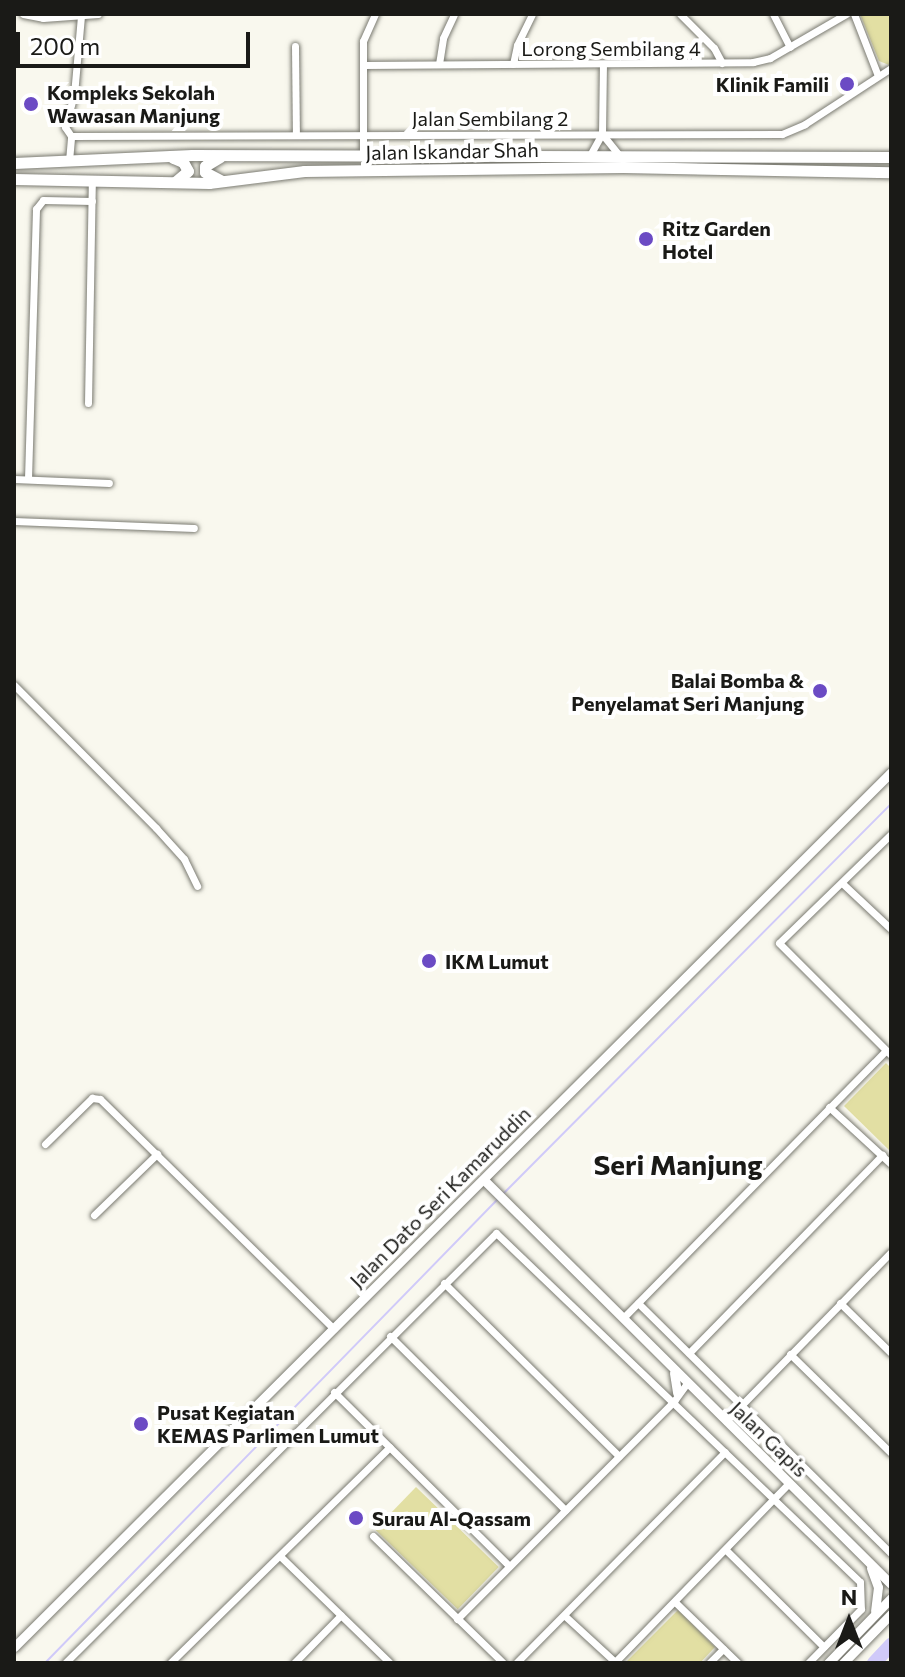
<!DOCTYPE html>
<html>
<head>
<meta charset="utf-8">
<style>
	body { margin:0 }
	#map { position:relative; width:905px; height:1677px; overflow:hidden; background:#f9f8ee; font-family:Commissioner,sans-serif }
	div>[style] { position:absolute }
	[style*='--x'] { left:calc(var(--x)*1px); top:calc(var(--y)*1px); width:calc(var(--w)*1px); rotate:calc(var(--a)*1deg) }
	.green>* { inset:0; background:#e2dfa3; transform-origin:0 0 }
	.stream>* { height:2px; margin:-1px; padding:0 1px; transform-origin:1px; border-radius:1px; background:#d0caf9 }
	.river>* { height:14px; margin:-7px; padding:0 7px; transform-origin:7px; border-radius:7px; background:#d0caf9 }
	.roads { filter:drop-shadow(0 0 2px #7a7a71) drop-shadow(0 0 2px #7a7a71) }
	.minor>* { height:7px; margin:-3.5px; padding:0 3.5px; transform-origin:3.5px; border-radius:3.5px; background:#fff }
	.tertiary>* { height:9px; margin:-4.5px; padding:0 4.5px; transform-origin:4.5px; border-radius:4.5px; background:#fff }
	.primary>* { height:11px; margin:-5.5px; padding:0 5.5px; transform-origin:5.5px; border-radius:5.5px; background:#fff }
	.dots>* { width:22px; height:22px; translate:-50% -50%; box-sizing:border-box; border:4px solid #fff; border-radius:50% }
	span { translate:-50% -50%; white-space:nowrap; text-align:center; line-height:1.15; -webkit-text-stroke:8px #fff; paint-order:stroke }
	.street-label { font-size:20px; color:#1a1a17 }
	.poi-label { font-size:20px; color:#1a1a17; font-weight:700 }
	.right { translate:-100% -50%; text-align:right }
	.left { translate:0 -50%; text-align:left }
	.district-label { font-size:28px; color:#1a1a17; font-weight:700 }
	.frame { position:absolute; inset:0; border:16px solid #1a1a17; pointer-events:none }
	.north { position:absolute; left:809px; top:1581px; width:80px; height:80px; -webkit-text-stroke:6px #fff; paint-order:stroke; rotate:0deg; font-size:22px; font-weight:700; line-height:32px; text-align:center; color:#1a1a17 }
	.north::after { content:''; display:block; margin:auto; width:28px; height:36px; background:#1a1a17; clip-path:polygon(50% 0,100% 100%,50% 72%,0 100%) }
	.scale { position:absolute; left:16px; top:32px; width:234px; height:36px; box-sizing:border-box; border:4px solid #1a1a17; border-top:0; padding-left:10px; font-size:24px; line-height:28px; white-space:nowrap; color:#1a1a17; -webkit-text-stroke:6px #fff; paint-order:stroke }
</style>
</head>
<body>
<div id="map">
	<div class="green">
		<i style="clip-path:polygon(860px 14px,891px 14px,889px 65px,879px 61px)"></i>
		<i style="clip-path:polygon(886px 1063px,891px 1068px,891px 1152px,844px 1106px)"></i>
		<i style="left:416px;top:1487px;width:115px;height:59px;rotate:44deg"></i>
		<i style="clip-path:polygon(678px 1610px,715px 1647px,700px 1663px,625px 1663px)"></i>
	</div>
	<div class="stream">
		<i style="--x:502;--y:1195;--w:552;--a:-45.15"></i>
		<i style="--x:45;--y:1663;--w:648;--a:-45.69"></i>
	</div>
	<div class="river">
		<i style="--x:874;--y:1663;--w:25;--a:-47"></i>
	</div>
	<div class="roads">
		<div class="minor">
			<i style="--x:23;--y:14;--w:20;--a:11"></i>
			<i style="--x:43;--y:18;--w:55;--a:-4.2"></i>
			<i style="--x:680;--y:14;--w:48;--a:45"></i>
			<i style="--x:714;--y:48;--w:17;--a:62"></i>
			<i style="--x:773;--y:14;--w:37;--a:63"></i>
			<i style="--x:854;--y:14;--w:66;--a:68.8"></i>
			<i style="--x:81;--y:16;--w:78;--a:95.1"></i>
			<i style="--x:74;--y:94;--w:34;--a:105"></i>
			<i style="--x:65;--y:127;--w:11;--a:56"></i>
			<i style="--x:71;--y:136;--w:711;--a:-0.16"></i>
			<i style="--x:782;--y:134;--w:25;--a:-23"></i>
			<i style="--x:805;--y:124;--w:103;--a:-33.1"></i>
			<i style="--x:295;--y:46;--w:89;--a:89.4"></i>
			<i style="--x:439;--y:64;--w:26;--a:-81"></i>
			<i style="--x:443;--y:38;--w:26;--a:-65"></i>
			<i style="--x:513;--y:64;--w:19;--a:-78"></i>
			<i style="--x:517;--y:45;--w:34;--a:-64"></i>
			<i style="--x:363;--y:65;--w:390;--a:-0.4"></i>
			<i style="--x:753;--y:62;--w:17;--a:-13"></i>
			<i style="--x:770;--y:58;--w:88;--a:-30.1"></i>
			<i style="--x:602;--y:134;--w:28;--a:51"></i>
			<i style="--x:363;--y:156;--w:115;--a:-90"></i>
			<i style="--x:363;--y:41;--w:30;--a:-66"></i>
			<i style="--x:589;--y:157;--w:26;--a:-61"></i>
			<i style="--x:602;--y:134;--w:70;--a:-89.2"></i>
			<i style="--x:69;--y:161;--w:25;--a:-85"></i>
			<i style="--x:88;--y:403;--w:223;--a:-89"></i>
			<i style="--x:14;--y:479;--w:95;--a:2.4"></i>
			<i style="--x:28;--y:479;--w:270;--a:-88.3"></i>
			<i style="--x:36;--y:209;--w:11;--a:-52"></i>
			<i style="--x:43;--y:200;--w:49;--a:1.2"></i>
			<i style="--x:14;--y:521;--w:180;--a:2.2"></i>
			<i style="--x:14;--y:685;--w:202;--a:45.2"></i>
			<i style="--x:156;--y:828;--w:42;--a:47.9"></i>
			<i style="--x:184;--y:859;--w:30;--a:64"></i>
			<i style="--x:891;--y:834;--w:156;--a:135.8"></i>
			<i style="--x:779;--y:943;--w:158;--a:45"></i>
			<i style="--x:842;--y:883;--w:67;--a:43.2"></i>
			<i style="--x:829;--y:1107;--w:84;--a:42.6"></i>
			<i style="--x:45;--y:1144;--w:66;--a:-44.4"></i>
			<i style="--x:92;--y:1098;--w:8;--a:7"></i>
			<i style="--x:100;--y:1099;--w:328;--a:44.5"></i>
			<i style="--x:94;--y:1215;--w:88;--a:-44.1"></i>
			<i style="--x:444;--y:1283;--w:246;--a:44.7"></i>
			<i style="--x:638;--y:1303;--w:356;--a:44.7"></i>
			<i style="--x:840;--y:1303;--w:71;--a:44.4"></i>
			<i style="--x:623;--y:1318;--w:375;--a:-45.5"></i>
			<i style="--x:390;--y:1336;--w:247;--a:44.8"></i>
			<i style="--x:689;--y:1353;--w:277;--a:-45.7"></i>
			<i style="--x:790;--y:1354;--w:141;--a:44.4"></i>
			<i style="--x:334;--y:1392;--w:247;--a:44.8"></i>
			<i style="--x:726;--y:1421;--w:236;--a:-45.7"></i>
			<i style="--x:373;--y:1536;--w:182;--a:44.3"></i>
			<i style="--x:727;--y:1551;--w:136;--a:44.7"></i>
			<i style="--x:281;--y:1557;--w:152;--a:44.2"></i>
			<i style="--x:675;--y:1602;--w:88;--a:44.1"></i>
			<i style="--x:565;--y:1616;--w:68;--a:42.6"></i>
			<i style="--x:457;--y:1619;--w:308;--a:-45.1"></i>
			<i style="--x:674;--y:1401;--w:22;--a:-54"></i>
			<i style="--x:65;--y:1663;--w:609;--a:-44.93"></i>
			<i style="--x:496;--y:1233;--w:504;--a:43.79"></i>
			<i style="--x:860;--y:1582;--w:27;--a:88"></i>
			<i style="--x:861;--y:1609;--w:76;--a:134.5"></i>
			<i style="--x:170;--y:1663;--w:308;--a:-44.5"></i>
			<i style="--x:294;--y:1663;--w:67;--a:-45.6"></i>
			<i style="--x:516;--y:1663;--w:297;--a:-45.3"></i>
			<i style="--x:614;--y:1663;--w:251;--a:-45.8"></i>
			<i style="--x:709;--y:1663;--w:20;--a:-45"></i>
		</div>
		<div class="tertiary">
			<i style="--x:484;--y:1180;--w:573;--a:44.79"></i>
			<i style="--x:674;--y:1373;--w:20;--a:81"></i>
			<i style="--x:871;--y:1568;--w:20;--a:70"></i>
			<i style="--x:878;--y:1587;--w:24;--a:97"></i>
			<i style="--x:14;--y:1647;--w:1239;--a:-44.93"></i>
			<i style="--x:828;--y:1663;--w:91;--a:-45.9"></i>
			<i style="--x:843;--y:1663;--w:69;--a:-45.6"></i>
		</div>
		<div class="primary">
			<i style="--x:220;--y:157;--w:17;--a:149"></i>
			<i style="--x:205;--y:166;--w:6;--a:90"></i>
			<i style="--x:205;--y:172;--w:19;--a:28"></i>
			<i style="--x:173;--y:158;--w:11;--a:22"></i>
			<i style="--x:183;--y:162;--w:10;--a:61"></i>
			<i style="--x:188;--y:171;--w:17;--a:140"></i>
			<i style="--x:14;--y:163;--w:178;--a:-2.6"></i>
			<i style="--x:192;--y:155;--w:699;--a:0.16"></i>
			<i style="--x:14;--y:179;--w:195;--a:1.2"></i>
			<i style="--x:209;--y:183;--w:96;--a:-7.2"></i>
			<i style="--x:304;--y:171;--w:319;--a:-0.7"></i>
			<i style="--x:623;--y:167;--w:268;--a:1.1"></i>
		</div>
	</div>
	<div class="dots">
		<i style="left:847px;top:84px;background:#6b4bc4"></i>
		<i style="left:31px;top:104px;background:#6b4bc4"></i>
		<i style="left:646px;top:239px;background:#6b4bc4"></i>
		<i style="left:820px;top:691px;background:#6b4bc4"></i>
		<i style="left:429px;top:961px;background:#6b4bc4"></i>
		<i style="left:141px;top:1424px;background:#6b4bc4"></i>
		<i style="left:356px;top:1518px;background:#6b4bc4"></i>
	</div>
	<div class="street-label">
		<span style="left:611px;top:48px">Lorong Sembilang 4</span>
		<span style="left:490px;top:118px">Jalan Sembilang 2</span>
		<span style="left:452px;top:151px;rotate:-1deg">Jalan Iskandar Shah</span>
		<span style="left:440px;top:1197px;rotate:-45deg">Jalan Dato Seri Kamaruddin</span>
		<span style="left:769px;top:1439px;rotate:44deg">Jalan Gapis</span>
	</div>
	<div class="poi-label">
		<span class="right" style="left:829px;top:84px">Klinik Famili</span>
		<span class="left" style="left:47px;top:104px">Kompleks Sekolah<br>Wawasan Manjung</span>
		<span class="left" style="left:662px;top:240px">Ritz Garden<br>Hotel</span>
		<span class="right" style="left:804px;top:692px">Balai Bomba &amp;<br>Penyelamat Seri Manjung</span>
		<span class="left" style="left:445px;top:961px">IKM Lumut</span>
		<span class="left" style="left:157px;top:1424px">Pusat Kegiatan<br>KEMAS Parlimen Lumut</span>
		<span class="left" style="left:372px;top:1518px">Surau Al-Qassam</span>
	</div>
	<div class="district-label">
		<span style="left:678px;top:1164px">Seri Manjung</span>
	</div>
	<div class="frame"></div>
	<div class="north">N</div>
	<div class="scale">200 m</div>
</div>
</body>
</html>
